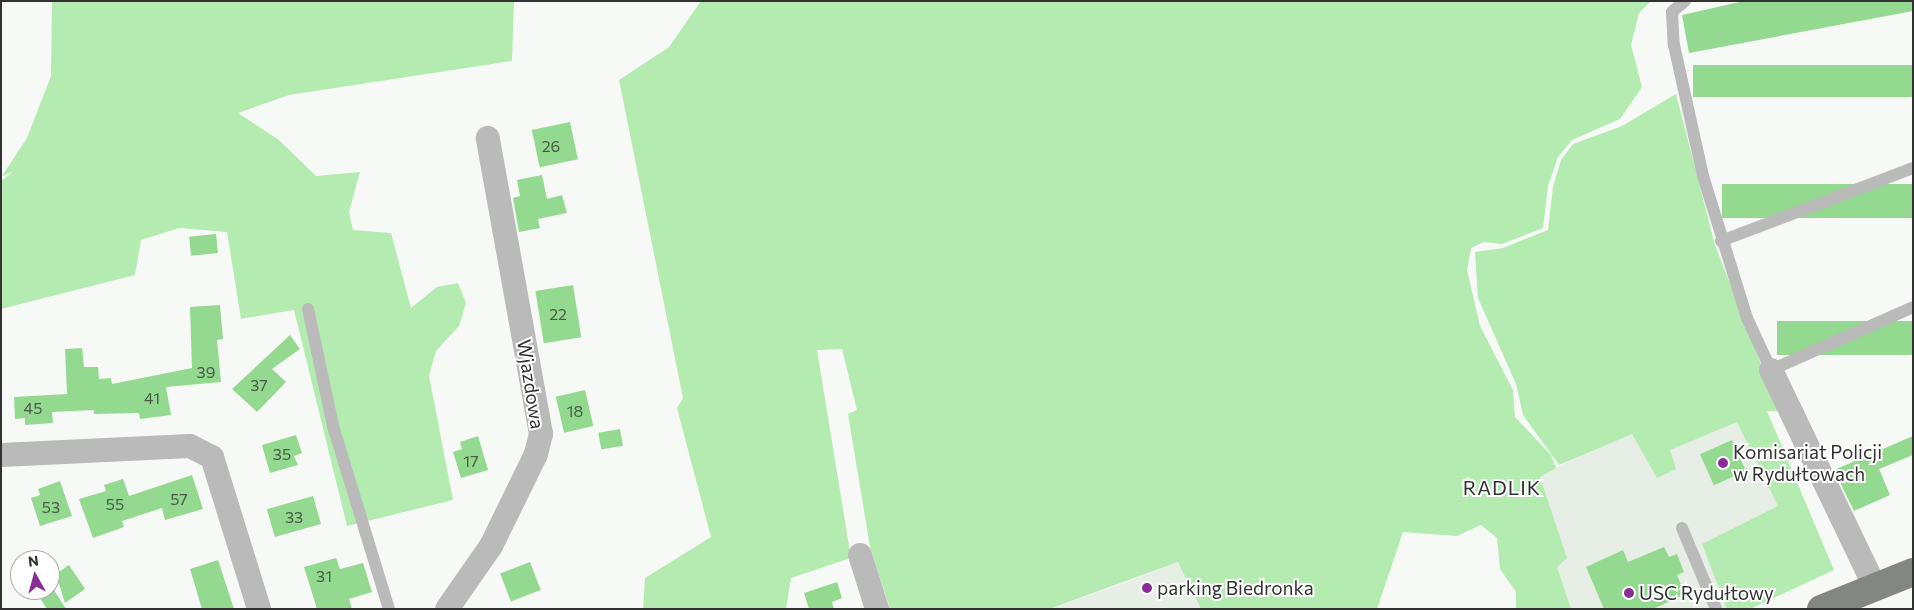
<!DOCTYPE html>
<html>
<head>
<meta charset="utf-8">
<style>
	body { margin:0 }
	#map { position:relative; width:1914px; height:610px; overflow:hidden; background:#f6f9f6; font-family:Commissioner,sans-serif }
	div>[style] { position:absolute }
	[style*='--x'] { left:calc(var(--x)*1px); top:calc(var(--y)*1px); width:calc(var(--w)*1px); rotate:calc(var(--a)*1deg) }
	.built>* { inset:0; background:#e6eee5 }
	.green>* { inset:0; background:#b4ebb0 }
	.building>* { inset:0; background:#93d98f; transform-origin:0 0 }
	.lane>* { height:12px; margin:-6px; padding:0 6px; transform-origin:6px; border-radius:6px; background:#b9bab9 }
	.street>* { height:24px; margin:-12px; padding:0 12px; transform-origin:12px; border-radius:12px; background:#b9bab9 }
	.primary>* { height:28px; margin:-14px; padding:0 14px; transform-origin:14px; border-radius:14px; background:#848684 }
	.dots>* { width:14px; height:14px; translate:-50% -50%; box-sizing:border-box; border:2px solid #fff; border-radius:50% }
	span { translate:-50% -50%; white-space:nowrap; text-align:center; line-height:1.15; -webkit-text-stroke:4px #fff; paint-order:stroke }
	.number-label { font-size:16px; color:#4a5c48 }
	.number-label span { -webkit-text-stroke-width:0 }
	.street-label { font-size:19px; color:#313231 }
	.poi-label { font-size:19px; color:#313231 }
	.left { translate:0 -50%; text-align:left }
	.neighbourhood-label { font-size:20px; color:#313231; letter-spacing:1px }
	.frame { position:absolute; inset:0; border:2px solid #313231; pointer-events:none }
	.north { position:absolute; left:10px; top:550px; width:50px; height:50px; box-sizing:border-box; background:#fff; border:1px solid #adadad; border-radius:50%; rotate:353deg; font-size:14px; font-weight:700; line-height:20px; text-align:center; color:#313231 }
	.north::after { content:''; display:block; margin:auto; width:18px; height:22px; background:#8a2c96; clip-path:polygon(50% 0,100% 100%,50% 72%,0 100%) }
</style>
</head>
<body>
<div id="map">
	<div class="built">
		<i style="clip-path:polygon(1740px 416px,1784px 512px,1734px 609px,1567px 609px,1535px 478px,1633px 430px,1671px 467px,1670px 442px)"></i>
		<i style="clip-path:polygon(1178px 562px,1201px 609px,1049px 609px,1116px 586px)"></i>
	</div>
	<div class="green">
		<i style="clip-path:polygon(52px 1px,514px 1px,512px 61px,289px 95px,238px 113px,279px 140px,316px 176px,360px 172px,349px 212px,353px 230px,391px 233px,411px 308px,437px 287px,458px 283px,466px 303px,459px 326px,436px 351px,429px 376px,453px 500px,347px 526px,294px 310px,241px 319px,227px 232px,179px 228px,141px 240px,135px 275px,1px 309px,1px 181px,13px 172px,2px 176px,27px 138px,51px 76px)"></i>
		<i style="clip-path:polygon(701px 1px,1651px 1px,1639px 13px,1631px 45px,1642px 87px,1620px 119px,1572px 140px,1558px 157px,1548px 186px,1543px 228px,1502px 244px,1484px 242px,1471px 248px,1467px 270px,1480px 326px,1513px 390px,1515px 417px,1551px 455px,1556px 468px,1540px 477px,1567px 558px,1557px 567px,1571px 609px,1516px 609px,1516px 592px,1500px 569px,1497px 538px,1481px 525px,1457px 536px,1403px 532px,1377px 609px,1201px 609px,1178px 562px,1049px 609px,890px 609px,870px 547px,848px 414px,857px 410px,842px 349px,817px 350px,851px 558px,791px 578px,786px 609px,643px 609px,645px 578px,711px 537px,677px 408px,683px 398px,619px 80px,669px 47px)"></i>
		<i style="clip-path:polygon(1676px 94px,1715px 245px,1779px 411px,1767px 411px,1834px 570px,1750px 609px,1727px 609px,1702px 544px,1778px 506px,1737px 422px,1670px 450px,1676px 469px,1657px 478px,1632px 434px,1559px 465px,1523px 415px,1516px 384px,1478px 298px,1475px 252px,1503px 248px,1548px 230px,1553px 187px,1561px 160px,1573px 144px,1622px 126px)"></i>
	</div>
	<div class="building">
		<i style="clip-path:polygon(1744px 1px,1913px 1px,1913px 11px,1689px 53px,1682px 15px)"></i>
		<i style="left:1913px;top:65px;width:32px;height:220px;rotate:90deg"></i>
		<i style="left:570px;top:122px;width:38px;height:39px;rotate:78deg"></i>
		<i style="clip-path:polygon(542px 175px,547px 199px,562px 195px,567px 213px,538px 219px,540px 228px,519px 232px,513px 198px,520px 196px,517px 180px)"></i>
		<i style="left:1913px;top:184px;width:34px;height:191px;rotate:90deg"></i>
		<i style="left:216px;top:234px;width:19px;height:27px;rotate:84deg"></i>
		<i style="left:573px;top:285px;width:53px;height:38px;rotate:81deg"></i>
		<i style="clip-path:polygon(220px 305px,223px 339px,217px 340px,221px 382px,166px 387px,171px 415px,140px 419px,139px 413px,94px 414px,94px 410px,52px 412px,53px 423px,25px 425px,25px 418px,15px 419px,14px 397px,67px 394px,65px 349px,82px 348px,84px 367px,98px 367px,99px 379px,111px 378px,112px 384px,192px 368px,190px 307px)"></i>
		<i style="left:1913px;top:321px;width:34px;height:136px;rotate:90deg"></i>
		<i style="clip-path:polygon(290px 335px,300px 349px,272px 369px,286px 382px,257px 412px,232px 389px)"></i>
		<i style="left:585px;top:390px;width:37px;height:30px;rotate:77deg"></i>
		<i style="left:620px;top:429px;width:17px;height:22px;rotate:80deg"></i>
		<i style="clip-path:polygon(296px 435px,302px 453px,294px 456px,298px 465px,270px 473px,262px 445px)"></i>
		<i style="clip-path:polygon(478px 436px,488px 470px,461px 478px,453px 452px,462px 449px,460px 442px)"></i>
		<i style="clip-path:polygon(1913px 436px,1913px 455px,1879px 469px,1890px 495px,1854px 511px,1834px 470px)"></i>
		<i style="left:1732px;top:440px;width:34px;height:35px;rotate:66deg"></i>
		<i style="clip-path:polygon(192px 475px,203px 509px,165px 520px,162px 508px,122px 521px,124px 527px,93px 538px,79px 499px,106px 491px,104px 485px,123px 479px,129px 496px)"></i>
		<i style="clip-path:polygon(60px 481px,72px 516px,40px 526px,31px 498px,40px 495px,38px 489px)"></i>
		<i style="left:313px;top:496px;width:29px;height:48px;rotate:74deg"></i>
		<i style="clip-path:polygon(1664px 547px,1669px 557px,1677px 554px,1684px 572px,1677px 575px,1685px 594px,1653px 609px,1604px 609px,1586px 567px,1623px 550px,1628px 562px)"></i>
		<i style="clip-path:polygon(336px 558px,340px 569px,363px 563px,372px 592px,349px 599px,352px 609px,317px 609px,304px 567px)"></i>
		<i style="clip-path:polygon(218px 560px,234px 609px,202px 609px,190px 569px)"></i>
		<i style="left:530px;top:562px;width:30px;height:32px;rotate:69deg"></i>
		<i style="clip-path:polygon(69px 565px,85px 589px,65px 603px,56px 574px)"></i>
		<i style="clip-path:polygon(837px 582px,842px 598px,832px 602px,834px 609px,809px 609px,804px 593px)"></i>
		<i style="clip-path:polygon(35px 590px,54px 590px,66px 609px,47px 609px)"></i>
	</div>
	<div class="lane">
		<i style="--x:1685;--y:1;--w:17;--a:140"></i>
		<i style="--x:1672;--y:12;--w:33;--a:87"></i>
		<i style="--x:1674;--y:45;--w:134;--a:77.5"></i>
		<i style="--x:1703;--y:176;--w:149;--a:72.8"></i>
		<i style="--x:1747;--y:318;--w:57;--a:65.2"></i>
		<i style="--x:1771;--y:370;--w:155;--a:-23.9"></i>
		<i style="--x:1721;--y:241;--w:205;--a:-20.8"></i>
		<i style="--x:308;--y:309;--w:120;--a:77.9"></i>
		<i style="--x:333;--y:426;--w:191;--a:73"></i>
		<i style="--x:1682;--y:528;--w:88;--a:67.2"></i>
	</div>
	<div class="street">
		<i style="--x:1771;--y:370;--w:241;--a:64.4"></i>
		<i style="--x:1;--y:455;--w:189;--a:-2.7"></i>
		<i style="--x:190;--y:446;--w:25;--a:27"></i>
		<i style="--x:212;--y:457;--w:159;--a:72.8"></i>
		<i style="--x:860;--y:555;--w:57;--a:72.5"></i>
		<i style="--x:447;--y:609;--w:77;--a:-55.1"></i>
		<i style="--x:491;--y:546;--w:102;--a:-63.9"></i>
		<i style="--x:536;--y:454;--w:21;--a:-76"></i>
		<i style="--x:541;--y:434;--w:301;--a:-100.2"></i>
	</div>
	<div class="primary">
		<i style="--x:1821;--y:609;--w:99;--a:-21.9"></i>
	</div>
	<div class="dots">
		<i style="left:1723px;top:463px;background:#8a2c96"></i>
		<i style="left:1147px;top:588px;background:#8a2c96"></i>
		<i style="left:1629px;top:593px;background:#8a2c96"></i>
	</div>
	<div class="number-label">
		<span style="left:551px;top:146px">26</span>
		<span style="left:558px;top:314px">22</span>
		<span style="left:206px;top:372px">39</span>
		<span style="left:259px;top:385px">37</span>
		<span style="left:152px;top:398px">41</span>
		<span style="left:33px;top:408px">45</span>
		<span style="left:575px;top:411px">18</span>
		<span style="left:282px;top:454px">35</span>
		<span style="left:471px;top:461px">17</span>
		<span style="left:179px;top:499px">57</span>
		<span style="left:115px;top:504px">55</span>
		<span style="left:51px;top:507px">53</span>
		<span style="left:294px;top:517px">33</span>
		<span style="left:324px;top:576px">31</span>
	</div>
	<div class="street-label">
		<span style="left:531px;top:384px;rotate:81deg">Wjazdowa</span>
	</div>
	<div class="poi-label">
		<span class="left" style="left:1733px;top:463px">Komisariat Policji<br>w Rydułtowach</span>
		<span class="left" style="left:1157px;top:588px">parking Biedronka</span>
		<span class="left" style="left:1639px;top:593px">USC Rydułtowy</span>
	</div>
	<div class="neighbourhood-label">
		<span style="left:1502px;top:487px">RADLIK</span>
	</div>
	<div class="frame"></div>
	<div class="north">N</div>
</div>
</body>
</html>
